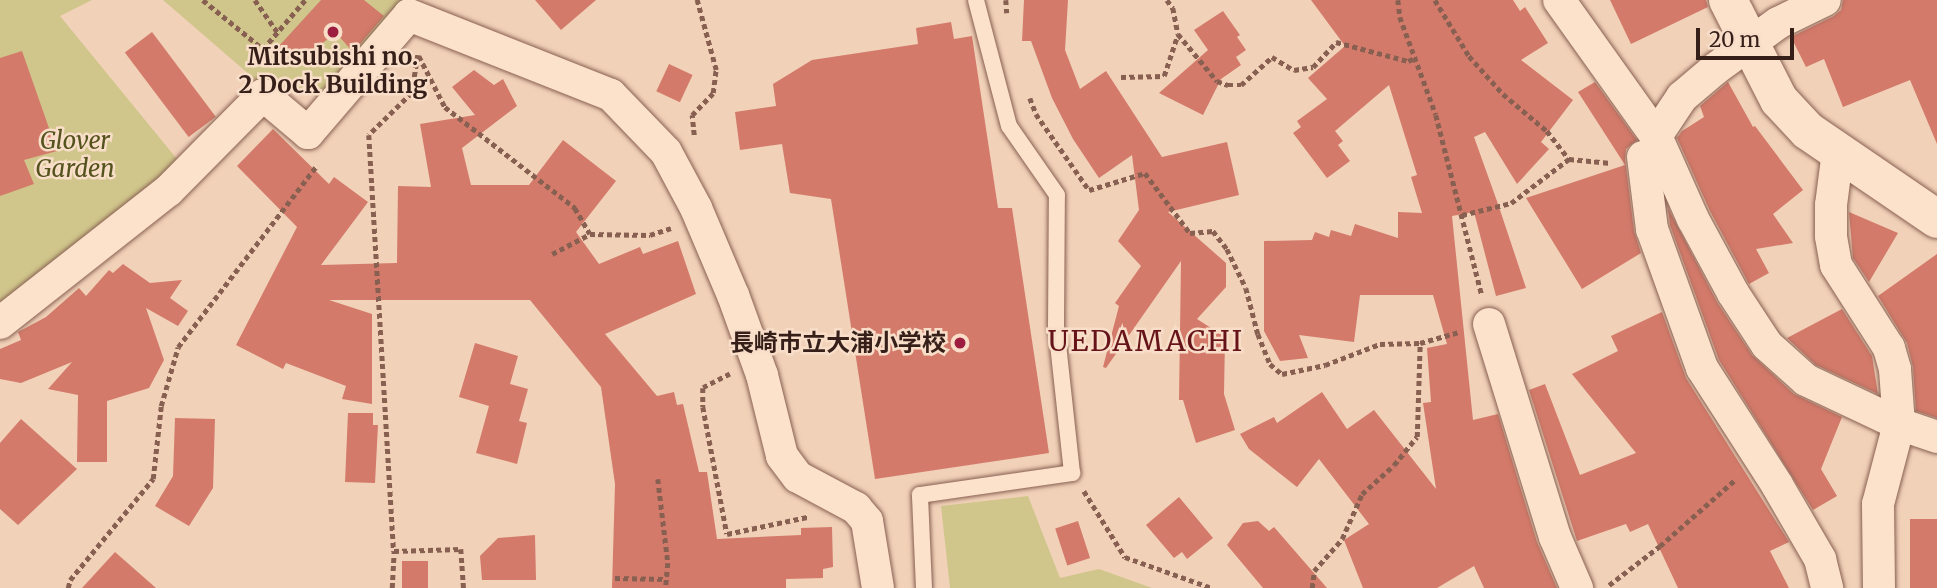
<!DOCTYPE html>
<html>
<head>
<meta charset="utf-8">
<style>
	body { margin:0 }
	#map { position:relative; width:1937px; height:588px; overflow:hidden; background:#f1d1b8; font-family:Merriweather,"Noto Sans JP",serif }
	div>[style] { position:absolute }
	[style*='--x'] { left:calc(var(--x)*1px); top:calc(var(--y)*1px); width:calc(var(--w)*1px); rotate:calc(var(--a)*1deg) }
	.green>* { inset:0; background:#d0c68b }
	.building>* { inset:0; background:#d37a6a; transform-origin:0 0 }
	.path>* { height:4.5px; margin-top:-2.25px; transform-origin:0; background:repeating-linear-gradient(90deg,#886052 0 5px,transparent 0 8.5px) }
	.roads { filter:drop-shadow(0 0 2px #886052) drop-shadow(0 0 2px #886052) }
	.lane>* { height:16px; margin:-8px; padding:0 8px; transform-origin:8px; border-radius:8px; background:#fce1cb }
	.street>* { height:32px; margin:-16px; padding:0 16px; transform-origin:16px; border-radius:16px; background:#fce1cb }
	.secondary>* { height:38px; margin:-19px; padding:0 19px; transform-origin:19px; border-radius:19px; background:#fce1cb }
	.dots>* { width:19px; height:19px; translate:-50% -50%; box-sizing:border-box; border:4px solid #f8dec8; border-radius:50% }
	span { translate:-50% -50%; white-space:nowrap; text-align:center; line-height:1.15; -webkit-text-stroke:5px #f8dec8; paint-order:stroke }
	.poi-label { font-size:24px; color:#361f19; font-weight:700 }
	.right { translate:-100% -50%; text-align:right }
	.park-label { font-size:24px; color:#54531d; font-style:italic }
	.quarter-label { font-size:28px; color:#661419; letter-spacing:2px }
	.scale { position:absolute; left:1696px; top:28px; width:98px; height:32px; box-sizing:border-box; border:4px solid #361f19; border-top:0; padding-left:9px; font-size:21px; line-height:24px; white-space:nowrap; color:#361f19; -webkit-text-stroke:5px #f8dec8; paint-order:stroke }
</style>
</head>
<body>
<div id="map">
	<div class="green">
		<i style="clip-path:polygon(0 0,92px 0,60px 16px,181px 164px,0 311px)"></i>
		<i style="clip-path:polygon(163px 0,406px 0,327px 99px,257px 81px)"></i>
		<i style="clip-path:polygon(1028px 496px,1060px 578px,1099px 569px,1152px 588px,950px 588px,941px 506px)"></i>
	</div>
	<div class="building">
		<i style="clip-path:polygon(321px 0,364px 0,384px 16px,353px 52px,336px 33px,297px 62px,279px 46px)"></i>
		<i style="clip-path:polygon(535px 0,596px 0,561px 30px)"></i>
		<i style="clip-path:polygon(1024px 0,1068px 0,1065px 50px,1080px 89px,1106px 71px,1162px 157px,1227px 142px,1239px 195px,1168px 212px,1226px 263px,1226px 287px,1197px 319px,1225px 337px,1224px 394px,1235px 430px,1196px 443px,1183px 400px,1179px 400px,1181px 261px,1106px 368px,1103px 367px,1119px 306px,1115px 303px,1141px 266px,1118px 241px,1139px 210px,1132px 155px,1099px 178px,1073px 139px,1052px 98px,1031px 41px,1022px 41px)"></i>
		<i style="clip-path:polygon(1311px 0,1513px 0,1520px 11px,1525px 7px,1548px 43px,1521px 60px,1573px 100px,1541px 142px,1549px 149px,1517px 184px,1485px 132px,1474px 137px,1498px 204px,1494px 209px,1499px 207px,1526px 288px,1496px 296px,1474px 212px,1452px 216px,1473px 420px,1498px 414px,1537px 542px,1557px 588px,1484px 588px,1474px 566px,1437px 588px,1363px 588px,1344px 540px,1369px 524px,1319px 459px,1297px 487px,1249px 449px,1240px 434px,1274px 417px,1277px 423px,1322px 392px,1347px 429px,1374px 410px,1436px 489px,1423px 403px,1431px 402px,1427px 348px,1447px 344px,1433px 295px,1360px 295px,1354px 342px,1299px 335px,1308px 358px,1280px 361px,1264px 331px,1264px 241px,1312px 240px,1315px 232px,1329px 237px,1331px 230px,1351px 236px,1355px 224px,1398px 238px,1398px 212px,1422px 213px,1411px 177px,1417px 175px,1389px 85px,1335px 131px,1343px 141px,1338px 145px,1350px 161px,1327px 178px,1293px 133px,1301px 127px,1297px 121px,1327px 99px,1308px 78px,1345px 46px)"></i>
		<i style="clip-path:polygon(1610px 0,1706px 0,1708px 7px,1631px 44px)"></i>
		<i style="clip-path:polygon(1843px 0,1937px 0,1937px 144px,1910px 80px,1843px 107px,1824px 59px,1806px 67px,1791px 37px,1834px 16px,1841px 10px)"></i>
		<i style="clip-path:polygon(1223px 11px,1240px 35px,1237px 37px,1246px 50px,1236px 57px,1241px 65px,1221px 79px,1203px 115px,1159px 93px,1208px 50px,1194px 30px)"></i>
		<i style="clip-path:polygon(951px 22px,954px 39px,972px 36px,998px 208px,1012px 208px,1049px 453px,875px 479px,831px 199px,790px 193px,782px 144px,740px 150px,735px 112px,776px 106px,773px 84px,812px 60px,918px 44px,916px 28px)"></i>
		<i style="left:152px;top:32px;width:106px;height:34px;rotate:53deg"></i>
		<i style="clip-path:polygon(22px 51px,57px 151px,24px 160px,34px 184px,0 196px,0 58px)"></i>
		<i style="left:669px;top:64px;width:26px;height:30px;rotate:25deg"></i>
		<i style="clip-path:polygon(474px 70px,494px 85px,503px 79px,517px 106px,462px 148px,471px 185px,529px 185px,563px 140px,616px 181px,576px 232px,599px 264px,640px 247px,643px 254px,678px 241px,696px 294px,605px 334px,657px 396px,674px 392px,677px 405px,683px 404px,699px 472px,707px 472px,717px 539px,801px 535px,801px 528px,832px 527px,833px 567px,823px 569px,823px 578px,786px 579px,786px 588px,612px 588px,615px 484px,601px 387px,530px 300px,329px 300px,372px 314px,372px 404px,342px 399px,346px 386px,286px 363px,283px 369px,236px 345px,297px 227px,237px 166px,273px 129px,329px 184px,334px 177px,368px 202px,321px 265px,397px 263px,398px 186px,431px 187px,420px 124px,475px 115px,452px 87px)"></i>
		<i style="clip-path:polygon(1595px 82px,1637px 140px,1626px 149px,1625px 159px,1634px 231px,1641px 253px,1582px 289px,1526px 198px,1625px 165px,1578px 92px)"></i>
		<i style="clip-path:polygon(1728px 82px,1753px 127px,1755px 126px,1803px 190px,1773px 214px,1793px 243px,1756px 249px,1769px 273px,1749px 284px,1710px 211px,1677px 138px,1682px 131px,1704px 117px,1700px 106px)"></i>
		<i style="clip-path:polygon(1668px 208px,1717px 302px,1752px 355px,1794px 394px,1842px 417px,1821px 469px,1837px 496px,1813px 510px,1719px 360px,1670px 225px)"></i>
		<i style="clip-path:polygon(1849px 212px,1898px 233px,1869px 282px,1853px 258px)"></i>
		<i style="clip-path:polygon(1937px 254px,1937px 418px,1916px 411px,1913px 367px,1907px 343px,1878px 296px)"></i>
		<i style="clip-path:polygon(123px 264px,150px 283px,182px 280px,170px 298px,188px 311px,178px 326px,146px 308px,164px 360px,149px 388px,107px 401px,107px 462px,77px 462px,78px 395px,48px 389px,72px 362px,21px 383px,0 379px,0 349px,21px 340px,18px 332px,46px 317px,79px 288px,86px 296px,109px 270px,113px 273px)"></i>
		<i style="clip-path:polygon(1842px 309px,1872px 356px,1878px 394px,1816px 365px,1787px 338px)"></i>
		<i style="clip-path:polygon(1662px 312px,1686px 378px,1789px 542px,1770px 551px,1789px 588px,1678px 588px,1648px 524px,1630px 532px,1626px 524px,1577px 541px,1529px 390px,1545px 384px,1580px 475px,1636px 453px,1572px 374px,1618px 351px,1611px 336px)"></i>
		<i style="clip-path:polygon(475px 343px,518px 356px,510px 384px,528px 389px,519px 421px,527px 423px,517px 464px,476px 453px,489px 406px,459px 397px)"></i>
		<i style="clip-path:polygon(348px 413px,373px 413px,373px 425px,378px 425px,375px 483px,345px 482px)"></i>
		<i style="clip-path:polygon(175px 418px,215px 419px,213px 488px,189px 526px,155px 506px,173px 476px)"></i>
		<i style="clip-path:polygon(21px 419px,77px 469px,18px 525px,0 509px,0 443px)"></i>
		<i style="clip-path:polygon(1179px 497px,1213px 538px,1187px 559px,1182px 552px,1174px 558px,1146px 525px)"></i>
		<i style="left:1910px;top:519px;width:27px;height:69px"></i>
		<i style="left:1078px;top:521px;width:39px;height:24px;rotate:72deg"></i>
		<i style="clip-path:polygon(1258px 521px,1269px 531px,1274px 527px,1327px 588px,1263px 588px,1227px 545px,1243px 523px)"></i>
		<i style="clip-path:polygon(535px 535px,536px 580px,482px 580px,480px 556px,498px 538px)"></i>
		<i style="clip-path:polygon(115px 552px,156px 588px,82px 588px)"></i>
		<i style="left:402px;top:561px;width:26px;height:27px"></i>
	</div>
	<div class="path">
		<i style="--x:203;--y:0;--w:77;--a:39.2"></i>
		<i style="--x:263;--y:49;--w:65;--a:-49.4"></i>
		<i style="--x:255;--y:0;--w:39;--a:55"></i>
		<i style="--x:1006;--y:0;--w:13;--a:86"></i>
		<i style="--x:1167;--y:0;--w:10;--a:53"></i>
		<i style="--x:1173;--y:8;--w:26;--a:79"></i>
		<i style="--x:1398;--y:0;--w:17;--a:83"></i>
		<i style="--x:1400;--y:17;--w:104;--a:69.8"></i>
		<i style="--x:1436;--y:115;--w:186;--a:75.7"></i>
		<i style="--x:1435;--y:0;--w:66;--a:58.7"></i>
		<i style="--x:1469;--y:56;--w:51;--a:48.2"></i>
		<i style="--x:1503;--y:94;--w:57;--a:40.1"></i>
		<i style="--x:1547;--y:131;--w:36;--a:52"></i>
		<i style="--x:418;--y:55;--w:38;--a:99"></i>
		<i style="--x:412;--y:93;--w:60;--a:135.7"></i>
		<i style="--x:369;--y:135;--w:417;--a:86.6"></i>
		<i style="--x:394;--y:551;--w:67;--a:-1.7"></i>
		<i style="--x:461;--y:549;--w:39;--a:86"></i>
		<i style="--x:419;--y:56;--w:57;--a:63"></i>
		<i style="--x:445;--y:107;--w:165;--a:37.8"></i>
		<i style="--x:575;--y:208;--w:30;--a:60"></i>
		<i style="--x:1121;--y:77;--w:43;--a:-1.3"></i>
		<i style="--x:1164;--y:76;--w:44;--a:-71.6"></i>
		<i style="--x:1178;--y:34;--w:61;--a:50.3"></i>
		<i style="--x:1217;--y:81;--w:12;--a:20"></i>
		<i style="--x:1228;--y:85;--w:13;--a:0"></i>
		<i style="--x:1241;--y:85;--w:42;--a:-42.1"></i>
		<i style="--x:1272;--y:57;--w:26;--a:31"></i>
		<i style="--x:1294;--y:70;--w:19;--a:-9"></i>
		<i style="--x:1313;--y:67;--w:34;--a:-47"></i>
		<i style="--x:1336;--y:42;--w:74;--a:14.8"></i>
		<i style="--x:1408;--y:61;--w:8;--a:-23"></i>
		<i style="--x:1030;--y:98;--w:17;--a:69"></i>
		<i style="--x:1036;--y:114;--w:93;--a:55.1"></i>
		<i style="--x:1089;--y:190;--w:59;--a:-16.9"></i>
		<i style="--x:1145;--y:173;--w:75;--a:53.1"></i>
		<i style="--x:1190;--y:233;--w:23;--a:-5"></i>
		<i style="--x:1213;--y:231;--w:23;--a:52"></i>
		<i style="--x:1227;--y:249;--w:43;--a:64"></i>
		<i style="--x:1246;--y:288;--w:48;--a:75.4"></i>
		<i style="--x:1258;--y:334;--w:32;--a:68"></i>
		<i style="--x:1270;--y:364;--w:16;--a:40"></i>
		<i style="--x:1282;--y:374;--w:44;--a:-11.8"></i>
		<i style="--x:1325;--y:365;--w:59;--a:-20.9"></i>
		<i style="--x:1380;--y:344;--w:40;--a:-1.4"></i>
		<i style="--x:1420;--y:343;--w:41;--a:-15.8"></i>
		<i style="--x:694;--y:135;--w:20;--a:-96"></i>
		<i style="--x:692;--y:115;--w:30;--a:-46"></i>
		<i style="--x:713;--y:93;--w:23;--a:-83"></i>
		<i style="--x:716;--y:70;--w:73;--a:-105.2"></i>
		<i style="--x:1462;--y:215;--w:50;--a:-13.8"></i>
		<i style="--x:1511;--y:203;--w:73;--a:-37.2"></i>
		<i style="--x:1569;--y:159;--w:42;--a:5.4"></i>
		<i style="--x:552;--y:254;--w:43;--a:-27.8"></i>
		<i style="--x:590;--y:234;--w:60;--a:1"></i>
		<i style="--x:650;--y:235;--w:22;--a:-18"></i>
		<i style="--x:730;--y:374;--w:30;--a:153"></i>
		<i style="--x:703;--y:388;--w:19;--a:90"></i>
		<i style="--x:703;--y:407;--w:129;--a:79.3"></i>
		<i style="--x:727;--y:534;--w:82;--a:-12"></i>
		<i style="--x:658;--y:479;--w:85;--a:83.2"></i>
		<i style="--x:668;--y:563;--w:25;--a:95"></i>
		<i style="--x:1084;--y:491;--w:78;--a:58.2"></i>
		<i style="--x:1125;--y:557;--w:92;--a:19.6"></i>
		<i style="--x:615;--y:578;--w:51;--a:1.1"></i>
		<i style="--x:1609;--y:585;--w:64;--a:-37.4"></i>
		<i style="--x:1660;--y:546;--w:101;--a:-41.4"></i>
		<i style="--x:68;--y:588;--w:8;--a:-76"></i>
		<i style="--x:70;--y:580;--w:131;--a:-50.6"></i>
		<i style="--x:153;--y:479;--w:73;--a:-83.7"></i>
		<i style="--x:161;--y:406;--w:61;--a:-73.9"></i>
		<i style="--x:178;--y:347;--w:229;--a:-52.6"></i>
		<i style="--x:392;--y:588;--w:37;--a:-87"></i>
		<i style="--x:1312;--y:588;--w:17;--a:-83"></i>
		<i style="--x:1314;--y:571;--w:43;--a:-48.8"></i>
		<i style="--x:1342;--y:539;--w:49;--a:-66"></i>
		<i style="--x:1362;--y:494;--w:43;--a:-42.2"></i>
		<i style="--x:1394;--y:465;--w:36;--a:-51"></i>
		<i style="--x:1417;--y:437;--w:94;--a:-88.2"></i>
	</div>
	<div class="roads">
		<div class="lane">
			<i style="--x:924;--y:588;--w:93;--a:-92.5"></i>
			<i style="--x:920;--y:495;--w:154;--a:-8.2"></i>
			<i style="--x:1072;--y:473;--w:149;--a:-96.2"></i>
			<i style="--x:1056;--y:325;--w:130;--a:-89.6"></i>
			<i style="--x:1057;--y:195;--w:84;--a:-124.8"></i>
			<i style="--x:1009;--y:126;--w:130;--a:-104.7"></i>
		</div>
		<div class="street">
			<i style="--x:1559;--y:0;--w:167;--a:54.5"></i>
			<i style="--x:1656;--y:136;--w:91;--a:66"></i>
			<i style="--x:1693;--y:219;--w:84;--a:61.6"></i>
			<i style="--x:1733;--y:293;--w:62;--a:56.8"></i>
			<i style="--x:1767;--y:345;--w:52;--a:41.9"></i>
			<i style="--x:1806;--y:380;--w:103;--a:25.3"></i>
			<i style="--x:1899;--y:424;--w:55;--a:-94.2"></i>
			<i style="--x:1895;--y:369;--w:22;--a:-106"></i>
			<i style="--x:1889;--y:348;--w:98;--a:-122.6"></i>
			<i style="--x:1836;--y:265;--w:29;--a:-100"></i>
			<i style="--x:1831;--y:236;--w:31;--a:-90"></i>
			<i style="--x:1831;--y:205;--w:54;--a:-82.6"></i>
			<i style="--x:1656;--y:136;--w:47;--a:-56.3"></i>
			<i style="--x:1682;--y:97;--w:43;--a:-40.3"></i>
			<i style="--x:1715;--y:69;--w:78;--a:-36.1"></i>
			<i style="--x:1778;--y:23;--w:52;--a:-26.1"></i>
			<i style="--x:1643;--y:157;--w:73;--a:82.9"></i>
			<i style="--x:1652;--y:229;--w:148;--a:70.2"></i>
			<i style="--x:1702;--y:368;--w:139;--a:57.3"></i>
			<i style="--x:1777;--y:485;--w:86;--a:59.8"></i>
			<i style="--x:1820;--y:559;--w:30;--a:76"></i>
			<i style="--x:0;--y:323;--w:214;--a:-38.2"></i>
			<i style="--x:168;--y:191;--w:135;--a:-45.3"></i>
			<i style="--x:263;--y:95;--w:59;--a:40.2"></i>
			<i style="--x:308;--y:133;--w:155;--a:-49.4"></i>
			<i style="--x:409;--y:15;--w:217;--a:21.6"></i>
			<i style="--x:611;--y:95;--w:79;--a:46"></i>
			<i style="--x:666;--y:152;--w:64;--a:61.8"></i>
			<i style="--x:696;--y:208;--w:95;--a:67"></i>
			<i style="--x:733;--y:295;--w:85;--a:70.1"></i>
			<i style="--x:762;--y:375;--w:83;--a:76.1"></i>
			<i style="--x:782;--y:456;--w:26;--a:53"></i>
			<i style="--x:798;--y:477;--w:66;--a:28.1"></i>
			<i style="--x:856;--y:508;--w:17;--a:50"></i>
			<i style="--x:867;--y:521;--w:68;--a:80.7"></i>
			<i style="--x:1489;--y:324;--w:223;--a:72.8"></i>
			<i style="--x:1555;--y:537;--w:56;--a:66.7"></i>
			<i style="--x:1879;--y:588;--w:84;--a:-90.7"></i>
			<i style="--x:1878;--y:504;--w:83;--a:-75.3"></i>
			<i style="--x:1899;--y:424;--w:40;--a:18.9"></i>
		</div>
		<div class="secondary">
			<i style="--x:1728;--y:0;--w:112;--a:63"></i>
			<i style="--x:1779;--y:100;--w:42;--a:46.9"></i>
			<i style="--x:1808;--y:131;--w:156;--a:34.3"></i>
		</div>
	</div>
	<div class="dots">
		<i style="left:333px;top:32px;background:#9c1d3f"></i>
		<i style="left:960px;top:343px;background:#9c1d3f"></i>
	</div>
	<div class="poi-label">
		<span style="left:333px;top:71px">Mitsubishi no.<br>2 Dock Building</span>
		<span class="right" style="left:946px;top:343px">長崎市立大浦小学校</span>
	</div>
	<div class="park-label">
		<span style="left:75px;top:155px">Glover<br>Garden</span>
	</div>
	<div class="quarter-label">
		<span style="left:1146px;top:341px">UEDAMACHI</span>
	</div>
	<div class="scale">20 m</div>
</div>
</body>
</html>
